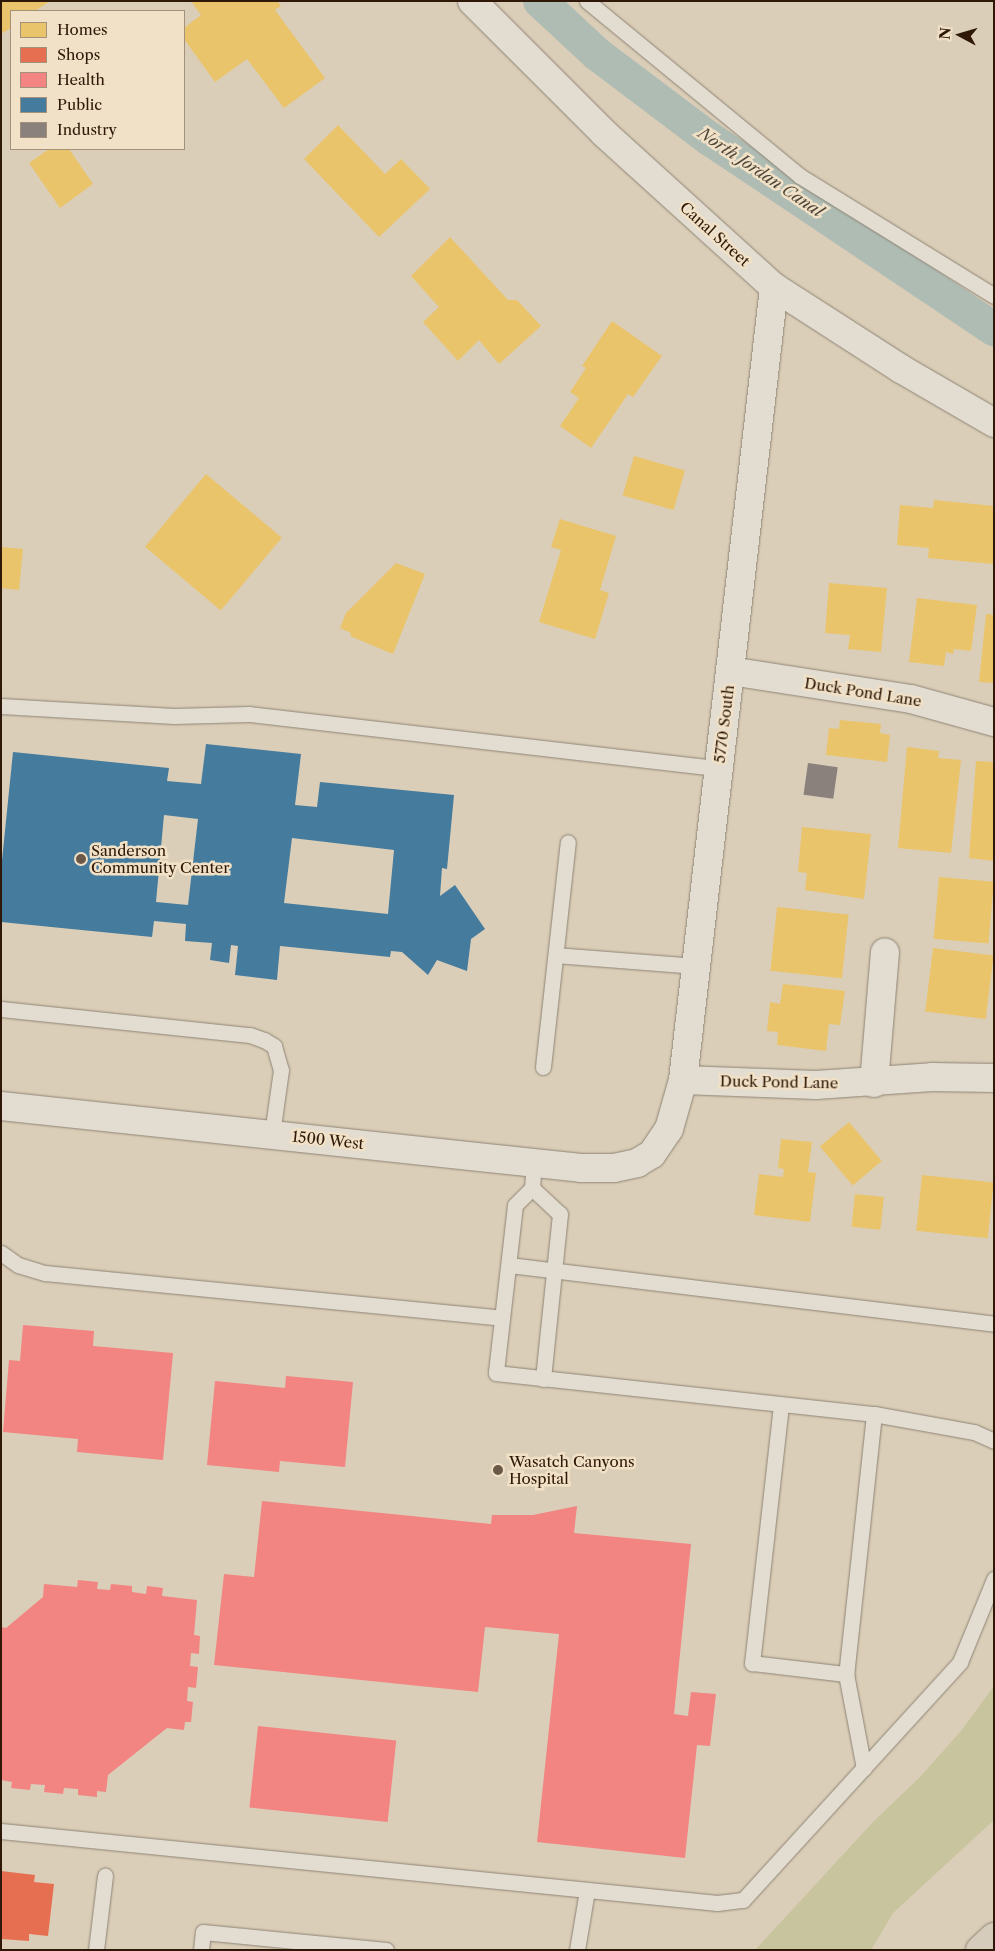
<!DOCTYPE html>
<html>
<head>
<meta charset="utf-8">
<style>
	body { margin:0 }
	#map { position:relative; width:995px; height:1951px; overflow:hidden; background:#dbceb8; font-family:"Libre Caslon Text",serif }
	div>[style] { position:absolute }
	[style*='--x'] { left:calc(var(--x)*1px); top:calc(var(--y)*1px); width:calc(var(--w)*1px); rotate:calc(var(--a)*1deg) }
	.green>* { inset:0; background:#c8c49d }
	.homes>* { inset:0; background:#e9c46a; transform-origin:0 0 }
	.shops>* { inset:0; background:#e76f51 }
	.health>* { inset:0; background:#f28482; transform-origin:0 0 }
	.public>* { inset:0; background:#457b9d }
	.industry>* { inset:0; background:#8a817c; transform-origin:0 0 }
	.canal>* { height:34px; margin:-17px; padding:0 17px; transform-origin:17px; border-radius:17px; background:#afbcb4 }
	.roads { filter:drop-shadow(0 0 1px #8e8475) drop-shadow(0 0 1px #8e8475) }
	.service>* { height:15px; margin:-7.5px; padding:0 7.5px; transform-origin:7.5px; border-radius:7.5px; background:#e2dcd1 }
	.minor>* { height:28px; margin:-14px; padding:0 14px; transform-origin:14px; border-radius:14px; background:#e2dcd1 }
	.tertiary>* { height:28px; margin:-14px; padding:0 14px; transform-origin:14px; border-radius:14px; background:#e2dcd1 }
	.motorway>* { height:28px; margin:-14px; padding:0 14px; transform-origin:14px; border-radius:14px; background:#d6ccbc }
	.dots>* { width:14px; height:14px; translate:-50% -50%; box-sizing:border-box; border:2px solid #f1e1c7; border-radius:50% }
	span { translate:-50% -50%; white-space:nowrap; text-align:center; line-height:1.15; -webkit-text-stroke:5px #f1e1c7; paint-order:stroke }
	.street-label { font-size:15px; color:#2f1808 }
	.poi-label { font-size:15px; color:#2f1808 }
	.left { translate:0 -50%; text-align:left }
	.water-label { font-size:16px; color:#50473b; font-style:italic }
	.frame { position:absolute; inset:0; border:2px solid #2f1808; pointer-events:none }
	.legend { position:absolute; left:10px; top:10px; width:175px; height:140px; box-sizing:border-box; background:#f1e1c7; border:1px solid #a3917b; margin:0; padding:6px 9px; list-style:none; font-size:15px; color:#2f1808 }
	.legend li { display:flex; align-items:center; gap:10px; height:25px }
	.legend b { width:25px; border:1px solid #a3917b }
	.north { position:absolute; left:935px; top:10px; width:50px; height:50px; -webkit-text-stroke:4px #f1e1c7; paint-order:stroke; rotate:276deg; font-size:14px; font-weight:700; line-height:20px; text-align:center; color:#2f1808 }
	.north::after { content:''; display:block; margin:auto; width:18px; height:22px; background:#2f1808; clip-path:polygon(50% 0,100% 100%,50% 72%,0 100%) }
</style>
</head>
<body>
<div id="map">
	<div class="green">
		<i style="clip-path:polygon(994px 1686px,994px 1820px,893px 1913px,871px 1950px,755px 1950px,874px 1821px,919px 1778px,961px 1731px)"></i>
	</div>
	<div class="homes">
		<i style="clip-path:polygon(1px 1px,50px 1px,35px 11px,11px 11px,11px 28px,1px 34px)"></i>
		<i style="clip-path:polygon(191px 1px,277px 1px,281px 6px,275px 10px,325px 78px,284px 108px,247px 59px,215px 82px,184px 39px,184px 28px,201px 15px)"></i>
		<i style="clip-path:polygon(338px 125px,385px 174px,401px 159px,430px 189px,379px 237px,304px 159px)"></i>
		<i style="clip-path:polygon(49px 149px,69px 149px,93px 184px,60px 208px,29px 163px)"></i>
		<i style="clip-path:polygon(450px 237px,508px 300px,517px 300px,541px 326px,499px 364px,479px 340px,458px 361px,423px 322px,439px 307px,411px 276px)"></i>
		<i style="clip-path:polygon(612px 321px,662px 356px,633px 397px,628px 394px,591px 448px,560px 426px,579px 398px,570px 392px,586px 368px,582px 366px)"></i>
		<i style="left:634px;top:456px;width:53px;height:41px;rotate:16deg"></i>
		<i style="left:206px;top:474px;width:99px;height:95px;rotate:40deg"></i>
		<i style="clip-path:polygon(934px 500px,994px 506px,993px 564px,928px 558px,929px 548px,897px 545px,900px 505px,933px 508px)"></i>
		<i style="clip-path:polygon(560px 519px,616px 536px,600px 590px,609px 593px,595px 639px,539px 622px,561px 550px,551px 547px)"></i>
		<i style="clip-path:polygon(1px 547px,23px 549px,19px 590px,1px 588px)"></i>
		<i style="clip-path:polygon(396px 563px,425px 574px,393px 654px,350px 636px,351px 633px,340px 628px,346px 613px)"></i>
		<i style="clip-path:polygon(829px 583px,887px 588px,881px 652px,848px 649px,850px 635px,825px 633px)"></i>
		<i style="clip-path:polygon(917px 598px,977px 605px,971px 651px,954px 649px,953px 654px,946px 652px,944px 666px,909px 662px)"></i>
		<i style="clip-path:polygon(986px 614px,994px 615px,994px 683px,979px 682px)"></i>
		<i style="clip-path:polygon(840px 720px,881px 724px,880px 733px,890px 735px,887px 762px,826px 755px,829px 728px,839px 729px)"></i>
		<i style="clip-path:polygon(907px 747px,939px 751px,938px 758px,961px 760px,951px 853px,898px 848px)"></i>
		<i style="clip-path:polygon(976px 761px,994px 762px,994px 861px,969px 858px)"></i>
		<i style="clip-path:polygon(802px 827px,871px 834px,864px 899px,805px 890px,807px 873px,798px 872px)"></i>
		<i style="left:939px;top:877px;width:55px;height:62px;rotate:5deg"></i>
		<i style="left:777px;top:907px;width:72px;height:64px;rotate:6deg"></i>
		<i style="left:933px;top:948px;width:61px;height:64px;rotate:7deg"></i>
		<i style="clip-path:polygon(783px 984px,845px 991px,840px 1025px,829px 1024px,826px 1051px,777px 1045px,778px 1032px,767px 1031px,770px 1002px,780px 1004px)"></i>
		<i style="left:849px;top:1122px;width:51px;height:38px;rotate:50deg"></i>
		<i style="clip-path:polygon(781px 1139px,812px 1142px,808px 1172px,816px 1173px,810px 1222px,754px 1215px,759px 1174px,783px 1177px,784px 1169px,778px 1168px)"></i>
		<i style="left:922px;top:1175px;width:72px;height:56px;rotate:6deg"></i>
		<i style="left:855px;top:1194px;width:29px;height:33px;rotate:6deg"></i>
	</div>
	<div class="shops">
		<i style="clip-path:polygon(1px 1871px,35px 1875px,34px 1882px,54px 1884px,48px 1936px,29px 1934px,29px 1941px,1px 1939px)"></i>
	</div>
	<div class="health">
		<i style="clip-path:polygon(23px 1325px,94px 1331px,93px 1346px,173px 1353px,163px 1460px,77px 1452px,78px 1439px,3px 1432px,9px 1360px,20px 1361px)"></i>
		<i style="clip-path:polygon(286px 1376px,353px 1382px,345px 1467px,280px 1461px,279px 1472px,207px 1465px,215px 1381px,285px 1388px)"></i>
		<i style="clip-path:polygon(262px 1501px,491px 1524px,492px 1515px,533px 1515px,577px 1506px,574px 1533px,691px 1544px,674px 1714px,688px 1716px,691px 1692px,716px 1694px,710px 1746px,697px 1745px,685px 1858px,537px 1842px,559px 1634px,485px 1627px,478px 1692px,214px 1665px,224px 1574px,254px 1577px)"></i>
		<i style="clip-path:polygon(78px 1580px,98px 1582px,97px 1589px,110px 1590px,111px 1584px,132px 1586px,132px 1592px,146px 1594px,147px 1586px,163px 1588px,162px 1596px,197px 1600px,194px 1635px,200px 1636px,199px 1654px,191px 1653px,190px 1666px,198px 1667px,196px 1688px,188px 1687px,187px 1701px,193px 1702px,191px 1722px,185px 1722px,184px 1730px,167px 1728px,108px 1775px,106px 1792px,97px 1791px,97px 1797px,78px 1795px,78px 1789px,64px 1788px,63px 1794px,44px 1792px,45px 1785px,31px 1784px,30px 1790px,11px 1788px,12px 1782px,1px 1780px,1px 1627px,6px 1628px,43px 1597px,44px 1584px,77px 1587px)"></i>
		<i style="left:258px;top:1726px;width:139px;height:82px;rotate:6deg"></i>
	</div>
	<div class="public">
		<i style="clip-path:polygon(evenodd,206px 744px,301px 754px,295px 805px,317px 807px,320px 782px,454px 795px,447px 869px,442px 868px,440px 896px,455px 885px,485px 929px,471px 939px,467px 971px,437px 960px,428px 975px,402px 952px,391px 951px,390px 957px,280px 946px,277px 980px,235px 975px,238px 946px,231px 945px,229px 963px,210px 960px,212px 943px,185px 941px,186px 924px,154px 921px,152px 937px,1px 922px,1px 870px,13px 752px,169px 768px,167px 781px,201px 784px,206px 744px,164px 815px,198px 819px,188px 905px,156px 902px,164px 815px,206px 744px,292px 838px,394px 850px,388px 914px,284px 903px,292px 838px)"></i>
	</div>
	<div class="industry">
		<i style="left:808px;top:763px;width:30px;height:32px;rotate:8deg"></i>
	</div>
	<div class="canal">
		<i style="--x:540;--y:1;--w:78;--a:42.9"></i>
		<i style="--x:597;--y:54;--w:141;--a:37"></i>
		<i style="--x:710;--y:139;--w:342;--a:33.8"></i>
	</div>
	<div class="roads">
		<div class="service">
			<i style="--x:587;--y:1;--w:276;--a:39.4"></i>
			<i style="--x:800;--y:176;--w:228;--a:31.7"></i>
			<i style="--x:1;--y:706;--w:173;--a:3.3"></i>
			<i style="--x:174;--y:716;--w:75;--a:-1.5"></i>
			<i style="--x:249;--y:714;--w:473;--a:6.6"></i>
			<i style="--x:556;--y:955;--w:140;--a:4.5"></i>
			<i style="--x:1;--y:1009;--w:250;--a:6"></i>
			<i style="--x:250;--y:1035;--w:15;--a:20"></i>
			<i style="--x:264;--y:1040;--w:12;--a:31"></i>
			<i style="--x:274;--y:1046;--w:25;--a:74"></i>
			<i style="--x:281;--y:1070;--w:65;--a:98"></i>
			<i style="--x:543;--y:1067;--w:226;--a:-83.7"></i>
			<i style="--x:534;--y:1160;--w:28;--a:94"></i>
			<i style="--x:532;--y:1188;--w:24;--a:135"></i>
			<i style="--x:515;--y:1205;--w:169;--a:96.5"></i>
			<i style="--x:496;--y:1373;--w:380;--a:6.2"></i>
			<i style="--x:874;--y:1414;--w:262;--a:96.1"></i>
			<i style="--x:846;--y:1674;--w:96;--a:79.2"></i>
			<i style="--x:532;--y:1188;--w:38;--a:43"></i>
			<i style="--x:560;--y:1214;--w:166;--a:95.9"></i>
			<i style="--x:1;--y:1253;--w:21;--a:35"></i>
			<i style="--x:18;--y:1265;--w:28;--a:17"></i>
			<i style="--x:45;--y:1273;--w:459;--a:5.6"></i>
			<i style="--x:509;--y:1265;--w:489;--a:6.9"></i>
			<i style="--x:781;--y:1405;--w:260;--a:96.4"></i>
			<i style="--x:752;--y:1663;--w:95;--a:6.7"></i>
			<i style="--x:874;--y:1414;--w:102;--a:10.2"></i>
			<i style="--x:974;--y:1432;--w:22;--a:24"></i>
			<i style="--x:1;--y:1831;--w:720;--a:5.74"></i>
			<i style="--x:717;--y:1903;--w:26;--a:-7"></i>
			<i style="--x:743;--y:1900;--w:322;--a:-47.6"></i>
			<i style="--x:960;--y:1662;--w:90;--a:-67.7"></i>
			<i style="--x:96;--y:1950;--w:75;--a:-83.1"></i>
			<i style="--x:201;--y:1950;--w:18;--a:-84"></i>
			<i style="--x:203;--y:1932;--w:184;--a:5.6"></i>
			<i style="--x:577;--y:1950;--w:61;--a:-80.5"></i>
		</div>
		<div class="minor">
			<i style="--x:730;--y:671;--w:183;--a:8.8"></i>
			<i style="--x:911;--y:699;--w:86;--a:15.5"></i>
			<i style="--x:683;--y:1080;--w:133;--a:2.2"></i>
			<i style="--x:816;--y:1085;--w:116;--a:-3.9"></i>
			<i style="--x:932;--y:1077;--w:62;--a:0.9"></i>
			<i style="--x:874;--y:1083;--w:131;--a:-85.2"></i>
			<i style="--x:1;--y:1106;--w:583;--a:6.1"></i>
			<i style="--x:581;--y:1168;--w:33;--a:0"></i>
			<i style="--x:614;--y:1168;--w:24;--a:-12"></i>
			<i style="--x:637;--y:1163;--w:17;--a:-31"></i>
			<i style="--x:652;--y:1154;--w:30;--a:-56"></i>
			<i style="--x:669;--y:1129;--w:51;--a:-74.1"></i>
			<i style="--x:683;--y:1080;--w:798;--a:-83.45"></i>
		</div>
		<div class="tertiary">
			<i style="--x:472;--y:1;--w:188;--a:45"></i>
			<i style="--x:605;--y:134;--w:228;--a:42.2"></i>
			<i style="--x:774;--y:287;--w:151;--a:32.8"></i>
			<i style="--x:901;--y:369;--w:108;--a:30.1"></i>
		</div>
		<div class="motorway">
			<i style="--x:980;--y:1950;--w:19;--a:-43"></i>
		</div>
	</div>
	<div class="dots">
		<i style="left:81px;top:859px;background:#6b5846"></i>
		<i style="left:498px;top:1470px;background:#6b5846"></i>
	</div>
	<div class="street-label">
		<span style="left:715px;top:234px;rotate:42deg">Canal Street</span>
		<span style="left:863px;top:692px;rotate:9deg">Duck Pond Lane</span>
		<span style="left:724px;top:724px;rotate:-83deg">5770 South</span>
		<span style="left:779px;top:1082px;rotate:1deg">Duck Pond Lane</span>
		<span style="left:328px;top:1140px;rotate:6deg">1500 West</span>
	</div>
	<div class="poi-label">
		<span class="left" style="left:91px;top:859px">Sanderson<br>Community Center</span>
		<span class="left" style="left:509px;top:1470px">Wasatch Canyons<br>Hospital</span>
	</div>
	<div class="water-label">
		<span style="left:761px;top:172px;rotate:34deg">North Jordan Canal</span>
	</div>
	<div class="frame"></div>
	<ul class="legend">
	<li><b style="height:14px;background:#e9c46a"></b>Homes</li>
	<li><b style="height:14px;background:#e76f51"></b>Shops</li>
	<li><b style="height:14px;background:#f28482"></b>Health</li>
	<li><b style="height:14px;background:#457b9d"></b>Public</li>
	<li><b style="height:14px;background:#8a817c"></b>Industry</li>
	</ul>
	<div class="north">N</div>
</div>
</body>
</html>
